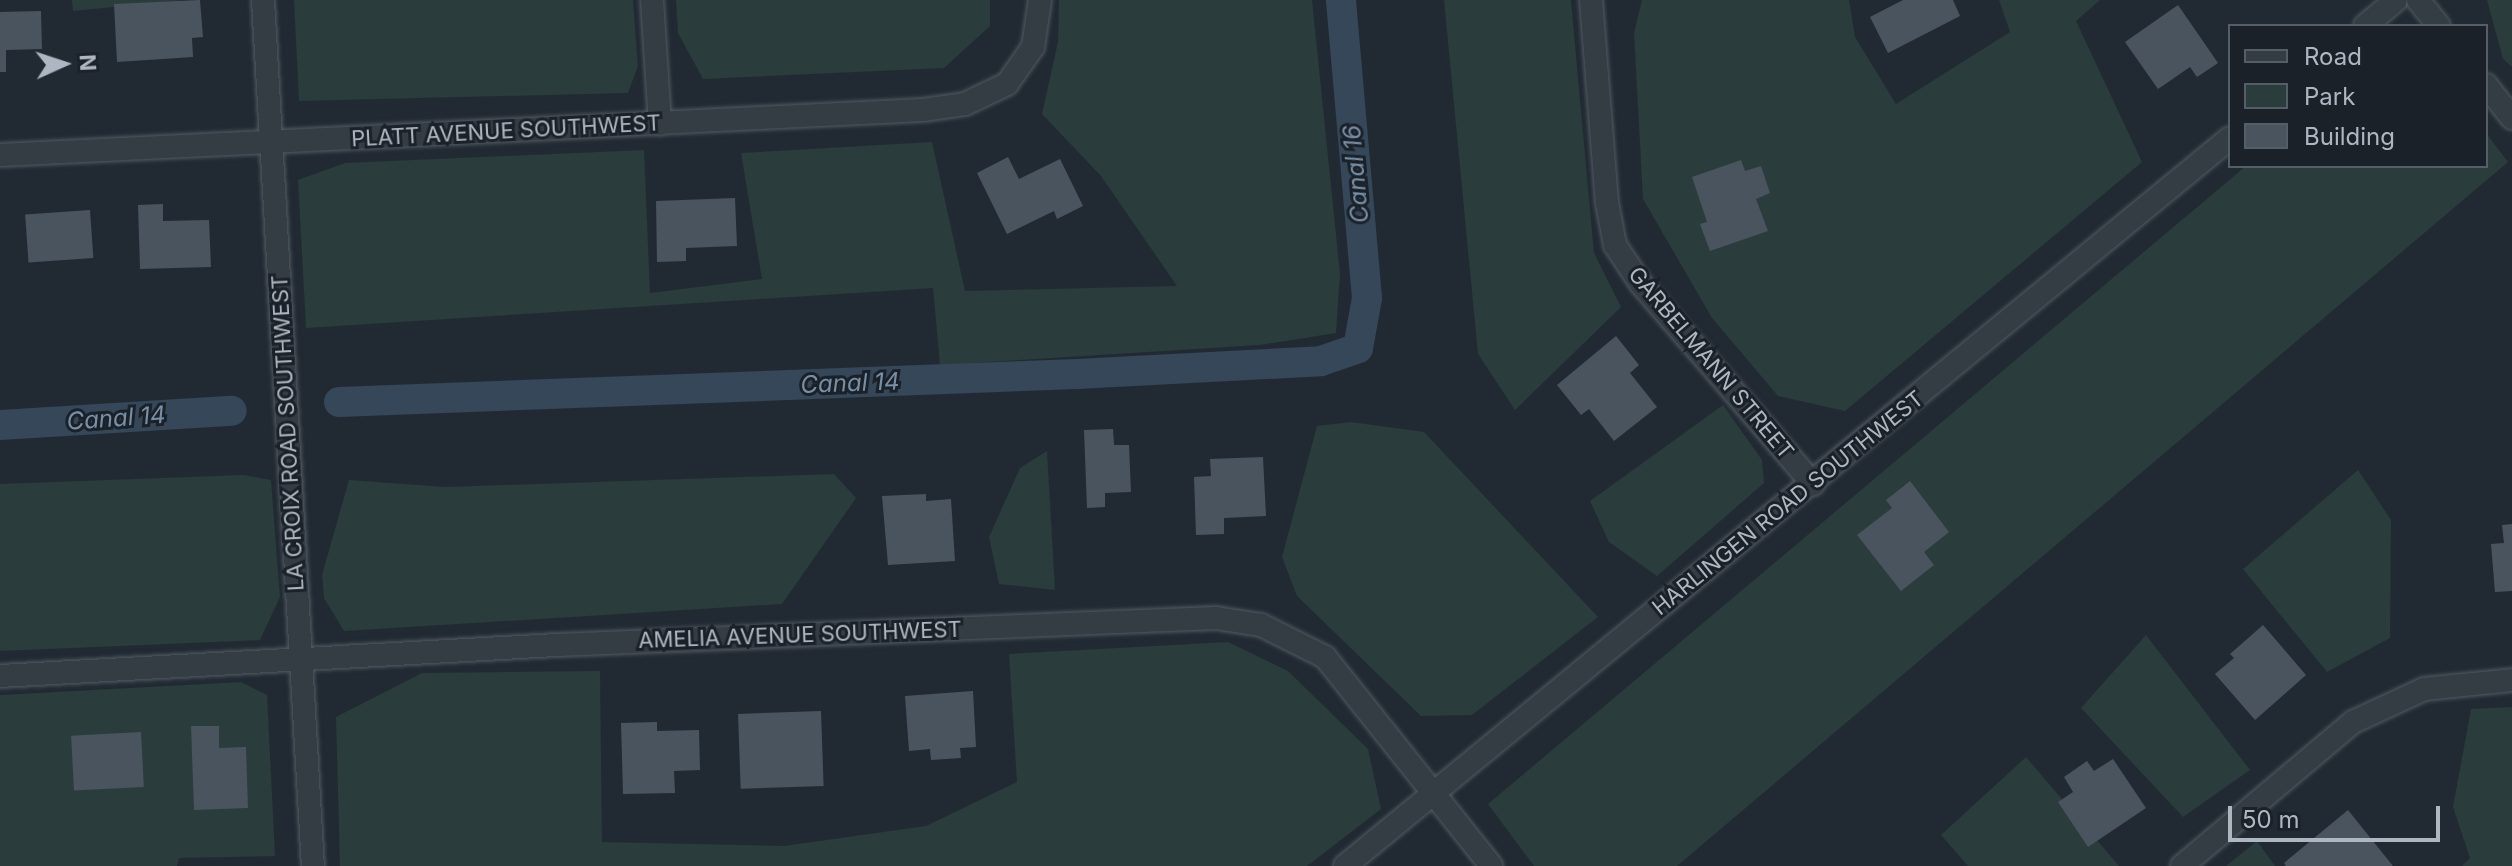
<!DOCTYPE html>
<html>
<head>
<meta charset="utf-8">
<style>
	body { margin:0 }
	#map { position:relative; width:2512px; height:866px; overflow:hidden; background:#212a33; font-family:Inter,sans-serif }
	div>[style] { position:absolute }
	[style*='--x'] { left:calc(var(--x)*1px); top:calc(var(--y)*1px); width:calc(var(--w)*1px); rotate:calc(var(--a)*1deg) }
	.green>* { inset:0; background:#2a3c3b }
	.canal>* { height:30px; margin:-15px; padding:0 15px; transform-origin:15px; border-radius:15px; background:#364759 }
	.building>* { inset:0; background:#4a545f; transform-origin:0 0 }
	.roads { filter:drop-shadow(0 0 2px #525a62) drop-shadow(0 0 2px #525a62) }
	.minor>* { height:22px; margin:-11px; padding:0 11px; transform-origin:11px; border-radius:11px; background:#343c44 }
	span { translate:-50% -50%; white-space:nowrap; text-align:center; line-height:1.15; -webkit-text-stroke:6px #1a2129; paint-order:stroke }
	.street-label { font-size:22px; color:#aeb7c1 }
	.water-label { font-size:24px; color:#798fa7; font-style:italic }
	.legend { position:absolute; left:2228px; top:24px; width:260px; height:144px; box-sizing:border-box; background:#1a2129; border:2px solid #555d66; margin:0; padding:10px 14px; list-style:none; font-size:24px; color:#aeb7c1 }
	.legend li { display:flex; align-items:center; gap:16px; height:40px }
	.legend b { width:40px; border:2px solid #555d66 }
	.north { position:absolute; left:24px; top:24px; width:80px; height:80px; -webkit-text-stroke:6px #1a2129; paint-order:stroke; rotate:87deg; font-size:22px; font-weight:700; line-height:32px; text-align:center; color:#aeb7c1 }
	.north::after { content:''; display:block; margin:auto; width:28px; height:36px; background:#aeb7c1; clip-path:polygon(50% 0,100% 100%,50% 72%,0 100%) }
	.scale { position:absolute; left:2228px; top:806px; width:212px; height:36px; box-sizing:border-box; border:4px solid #aeb7c1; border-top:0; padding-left:10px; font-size:24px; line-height:28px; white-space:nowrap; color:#aeb7c1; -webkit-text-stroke:6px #1a2129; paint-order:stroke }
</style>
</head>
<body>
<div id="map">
	<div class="green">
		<i style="clip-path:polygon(72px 0,183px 0,73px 11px)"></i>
		<i style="clip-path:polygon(294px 0,633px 0,638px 66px,628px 93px,299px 101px)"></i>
		<i style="clip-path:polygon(676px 0,990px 0,990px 26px,944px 68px,703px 79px,678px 33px)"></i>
		<i style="clip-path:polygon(1059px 0,1312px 0,1340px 274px,1336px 333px,1260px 345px,940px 365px,933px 288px,306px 328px,298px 180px,345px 163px,644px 150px,650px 293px,762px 279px,741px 153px,932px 142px,965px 291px,1177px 286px,1101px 176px,1042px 114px,1058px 42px)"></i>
		<i style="clip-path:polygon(1444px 0,1571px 0,1594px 253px,1621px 307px,1515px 410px,1478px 354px)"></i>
		<i style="clip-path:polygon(1642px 0,1849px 0,1855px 37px,1896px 104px,2010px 32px,1999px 0,2100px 0,2076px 21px,2142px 162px,1845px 411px,1778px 396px,1712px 318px,1643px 199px,1634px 33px)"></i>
		<i style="clip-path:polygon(2487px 0,2512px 0,2512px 67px,2503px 59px)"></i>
		<i style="clip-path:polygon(2486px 133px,2508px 162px,1677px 866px,1534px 866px,1488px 804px,2246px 166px,2486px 166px)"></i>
		<i style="clip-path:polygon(1723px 405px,1762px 460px,1764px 483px,1657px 576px,1609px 542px,1590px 501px)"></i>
		<i style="clip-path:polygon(1351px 422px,1424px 432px,1598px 617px,1472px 715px,1421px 716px,1297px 596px,1282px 557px,1317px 426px)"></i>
		<i style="clip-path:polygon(1047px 451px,1055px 590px,999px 584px,989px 537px,1020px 468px)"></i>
		<i style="clip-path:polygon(2358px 470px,2391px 520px,2390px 638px,2327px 672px,2243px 569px)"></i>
		<i style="clip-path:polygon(834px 474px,856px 498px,782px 604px,344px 631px,324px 598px,322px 575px,349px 480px,445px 487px)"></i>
		<i style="clip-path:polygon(243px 475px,271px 480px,280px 597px,260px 640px,0 651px,0 484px)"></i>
		<i style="clip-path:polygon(2146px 635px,2250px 770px,2183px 817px,2081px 708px)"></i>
		<i style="clip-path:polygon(1228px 642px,1288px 671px,1368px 749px,1381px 809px,1307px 866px,340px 866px,336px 717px,422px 673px,600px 671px,602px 842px,784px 846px,926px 826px,1017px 782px,1009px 654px)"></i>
		<i style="clip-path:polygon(241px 682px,267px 695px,275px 856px,179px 858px,177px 866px,0 866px,0 695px)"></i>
		<i style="clip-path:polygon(2512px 707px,2512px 866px,2462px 866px,2470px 858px,2453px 807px,2471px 709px)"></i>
		<i style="clip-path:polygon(2026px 757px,2119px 866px,1968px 866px,1941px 835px)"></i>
		<i style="clip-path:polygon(2257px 841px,2275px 866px,2226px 866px)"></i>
	</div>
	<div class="canal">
		<i style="--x:339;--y:402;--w:739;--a:-2.17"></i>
		<i style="--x:1077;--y:374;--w:244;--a:-3"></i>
		<i style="--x:1321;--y:361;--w:39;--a:-19"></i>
		<i style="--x:1358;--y:348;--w:51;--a:-79.8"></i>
		<i style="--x:1367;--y:298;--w:299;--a:-95"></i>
		<i style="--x:0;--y:425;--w:232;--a:-3.5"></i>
	</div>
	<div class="building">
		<i style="clip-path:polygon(200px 0,203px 37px,192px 38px,193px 57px,117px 62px,114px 4px)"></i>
		<i style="clip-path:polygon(1903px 0,1953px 0,1960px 16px,1888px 53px,1870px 17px)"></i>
		<i style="clip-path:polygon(2178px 5px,2218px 63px,2197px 77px,2190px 67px,2158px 89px,2125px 42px)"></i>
		<i style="clip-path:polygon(41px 11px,42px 49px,6px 50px,6px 72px,0 72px,0 12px)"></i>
		<i style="clip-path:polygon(1008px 157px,1019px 179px,1060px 159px,1083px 206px,1057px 219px,1054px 211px,1007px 234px,977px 173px)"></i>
		<i style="clip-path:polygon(1741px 160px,1745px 171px,1761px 166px,1770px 193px,1756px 199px,1768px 231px,1710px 251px,1700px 224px,1707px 222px,1692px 177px)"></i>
		<i style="clip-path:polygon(735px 198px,737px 246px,686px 248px,686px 261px,657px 262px,656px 201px)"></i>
		<i style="clip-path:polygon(163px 204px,163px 221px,209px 220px,211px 267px,140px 269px,138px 205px)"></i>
		<i style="left:90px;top:210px;width:48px;height:65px;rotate:86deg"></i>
		<i style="clip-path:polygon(1616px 336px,1639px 365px,1630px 373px,1657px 407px,1614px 441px,1589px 409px,1581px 415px,1557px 385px)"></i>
		<i style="clip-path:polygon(1113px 429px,1114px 445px,1129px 445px,1131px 492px,1105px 493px,1105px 507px,1087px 508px,1084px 430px)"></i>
		<i style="clip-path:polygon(1263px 457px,1266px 516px,1224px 518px,1224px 534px,1196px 535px,1194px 477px,1211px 476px,1210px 459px)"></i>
		<i style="clip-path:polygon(1910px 481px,1949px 532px,1924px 552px,1934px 565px,1901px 591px,1857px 535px,1892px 508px,1886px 500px)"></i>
		<i style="clip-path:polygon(926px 494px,926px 501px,951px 499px,955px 561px,888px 565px,882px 496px)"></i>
		<i style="clip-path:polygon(2512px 524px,2512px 591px,2495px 592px,2491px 544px,2504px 543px,2502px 525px)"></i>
		<i style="clip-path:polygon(2263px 625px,2306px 675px,2255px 720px,2215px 674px,2234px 658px,2230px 654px)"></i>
		<i style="clip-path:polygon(973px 691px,976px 747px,960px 748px,961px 758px,931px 760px,930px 749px,909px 751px,905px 696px)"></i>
		<i style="left:821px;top:711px;width:75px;height:83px;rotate:88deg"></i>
		<i style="clip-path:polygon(657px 722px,657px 731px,699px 730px,700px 770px,674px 771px,675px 793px,623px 794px,621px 723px)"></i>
		<i style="clip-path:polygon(191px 726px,219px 726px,219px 748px,246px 747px,248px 808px,194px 810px)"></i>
		<i style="left:141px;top:732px;width:55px;height:70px;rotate:87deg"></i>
		<i style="clip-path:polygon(2113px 759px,2146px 808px,2088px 847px,2058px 802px,2073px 792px,2064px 777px,2087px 761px,2094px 771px)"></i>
		<i style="clip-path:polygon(2348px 810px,2393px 866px,2286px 866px,2284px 863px)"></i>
	</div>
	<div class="roads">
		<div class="minor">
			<i style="--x:263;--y:0;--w:867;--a:86.7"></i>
			<i style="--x:652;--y:0;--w:124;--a:86.3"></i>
			<i style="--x:1591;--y:0;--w:204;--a:85.5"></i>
			<i style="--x:1607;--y:203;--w:43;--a:79.2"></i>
			<i style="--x:1615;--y:245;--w:47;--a:56.3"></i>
			<i style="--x:1641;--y:284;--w:264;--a:49.3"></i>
			<i style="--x:2418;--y:0;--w:33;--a:51"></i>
			<i style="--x:2365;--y:26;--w:40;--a:-40"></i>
			<i style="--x:2486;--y:85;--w:42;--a:51.8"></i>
			<i style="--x:0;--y:155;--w:924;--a:-2.79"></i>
			<i style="--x:923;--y:110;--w:42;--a:-8.1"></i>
			<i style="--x:965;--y:104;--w:47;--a:-25.5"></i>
			<i style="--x:1007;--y:84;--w:45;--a:-54.9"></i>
			<i style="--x:1033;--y:47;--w:48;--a:-81.5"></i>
			<i style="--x:0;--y:676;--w:558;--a:-3.19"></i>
			<i style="--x:557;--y:645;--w:660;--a:-2.35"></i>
			<i style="--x:1216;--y:618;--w:46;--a:8.8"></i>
			<i style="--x:1261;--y:625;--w:72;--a:26.6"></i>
			<i style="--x:1325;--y:657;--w:267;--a:51.5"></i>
			<i style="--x:1345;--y:866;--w:1146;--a:-39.44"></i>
			<i style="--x:2182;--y:866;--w:224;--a:-40.1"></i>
			<i style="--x:2353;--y:722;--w:78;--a:-24.9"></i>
			<i style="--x:2424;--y:689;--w:88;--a:-5.8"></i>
		</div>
	</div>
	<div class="street-label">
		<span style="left:506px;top:131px;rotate:-3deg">PLATT AVENUE SOUTHWEST</span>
		<span style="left:1711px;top:363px;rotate:50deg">GARBELMANN STREET</span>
		<span style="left:288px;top:433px;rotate:-93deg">LA CROIX ROAD SOUTHWEST</span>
		<span style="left:1788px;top:503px;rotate:-39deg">HARLINGEN ROAD SOUTHWEST</span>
		<span style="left:800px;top:635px;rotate:-2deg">AMELIA AVENUE SOUTHWEST</span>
	</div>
	<div class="water-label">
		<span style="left:1356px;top:174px;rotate:-95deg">Canal 16</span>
		<span style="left:850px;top:383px;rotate:-2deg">Canal 14</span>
		<span style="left:116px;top:418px;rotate:-4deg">Canal 14</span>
	</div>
	<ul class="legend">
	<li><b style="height:10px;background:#343c44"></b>Road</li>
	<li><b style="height:22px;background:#2a3c3b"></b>Park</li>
	<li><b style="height:22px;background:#4a545f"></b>Building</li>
	</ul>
	<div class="north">N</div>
	<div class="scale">50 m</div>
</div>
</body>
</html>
